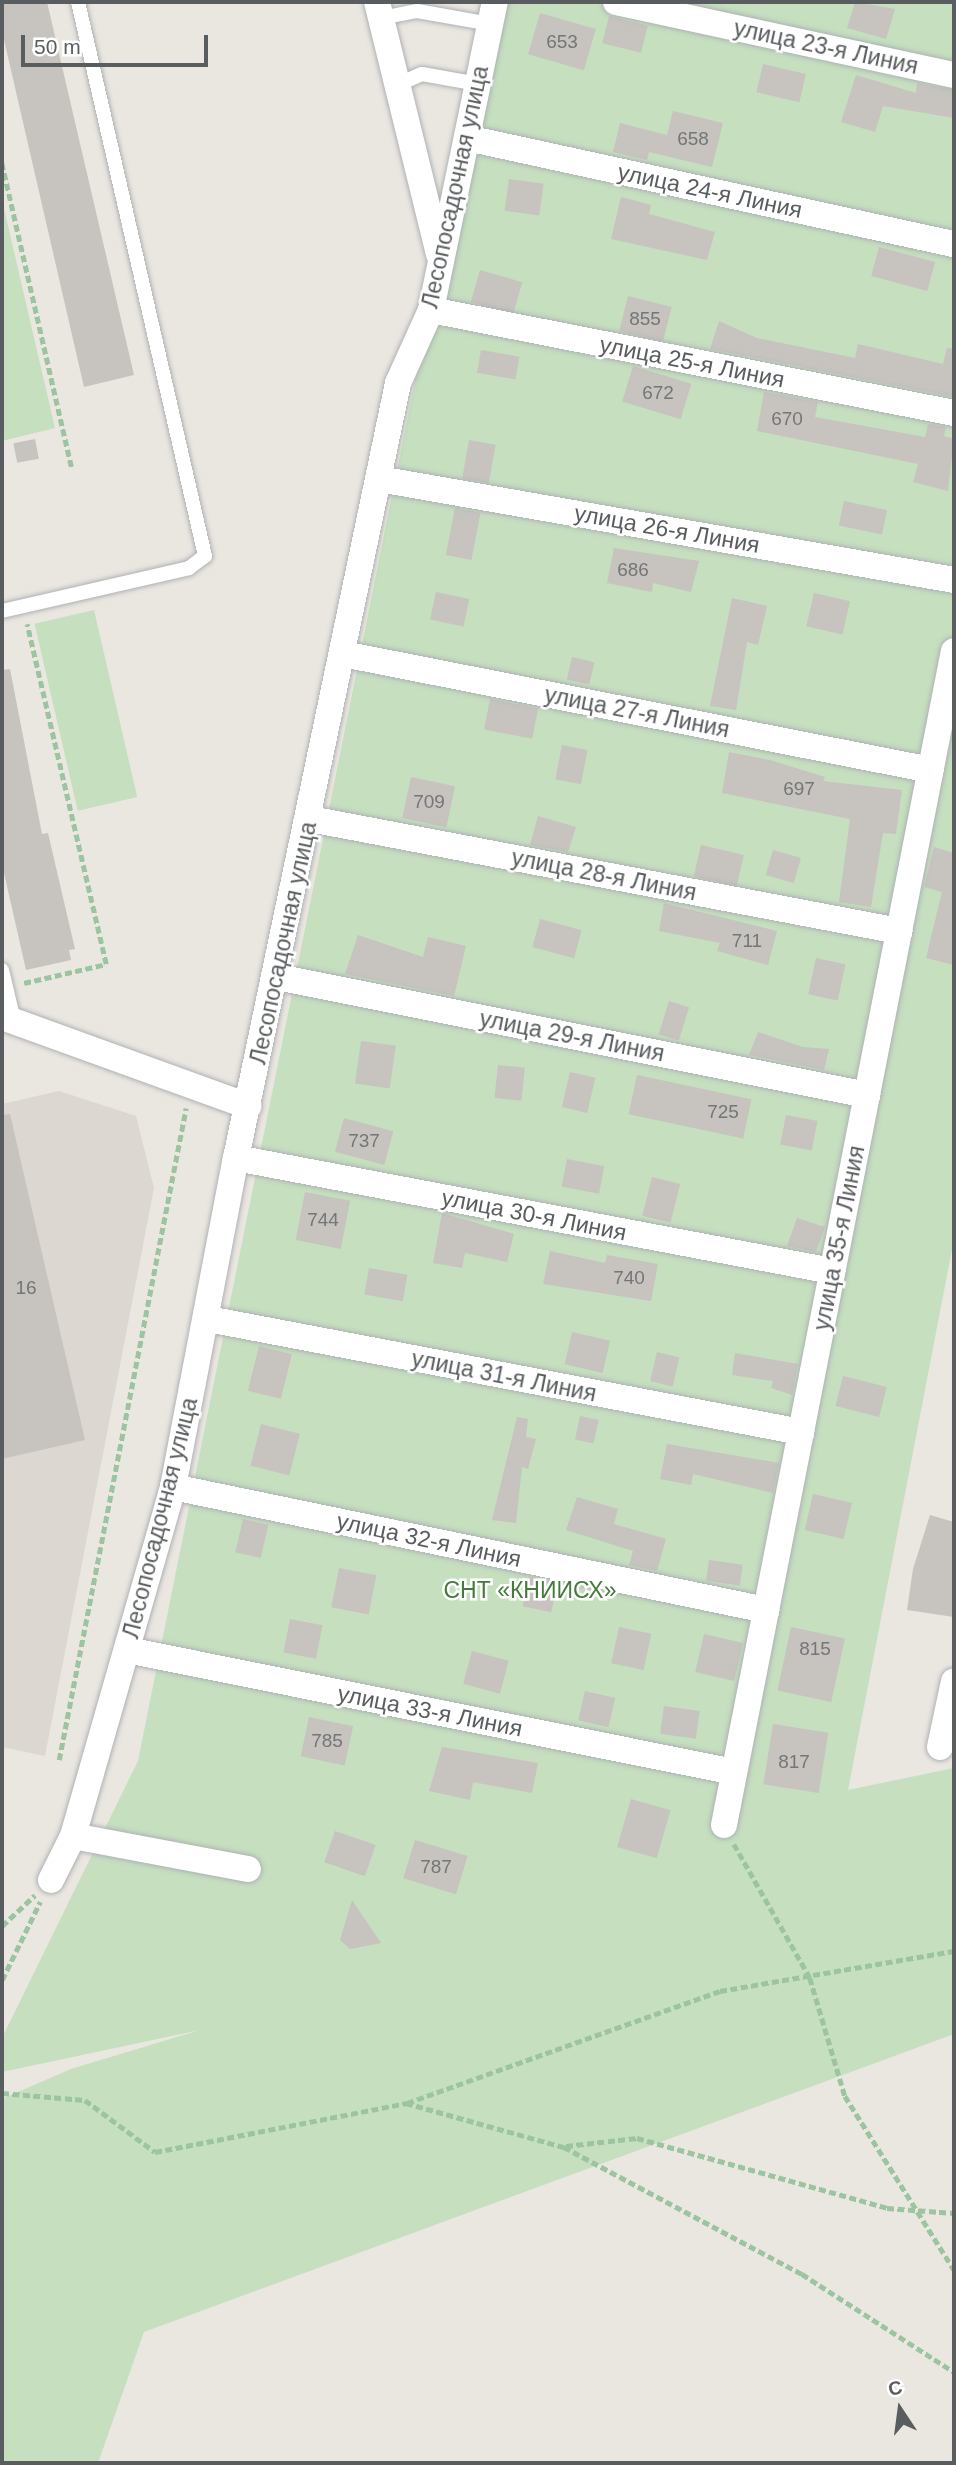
<!DOCTYPE html>
<html>
<head>
<meta charset="utf-8">
<style>
	body { margin:0 }
	#map { position:relative; width:956px; height:2465px; overflow:hidden; background:#eae6e0; font-family:Arial,sans-serif }
	div>[style] { position:absolute }
	[style*='--x'] { left:calc(var(--x)*1px); top:calc(var(--y)*1px); width:calc(var(--w)*1px); rotate:calc(var(--a)*1deg) }
	.education>* { inset:0; background:#dcd7d1 }
	.green>* { inset:0; background:#c5dfbf; transform-origin:0 0 }
	.building>* { inset:0; background:#c7c3bf; transform-origin:0 0 }
	.path>* { height:4.5px; margin-top:-2.25px; transform-origin:0; background:repeating-linear-gradient(90deg,#9cc4a0 0 7px,transparent 0 10.5px) }
	.roads { filter:drop-shadow(0 0 2px #aeb2b4) drop-shadow(0 0 2px #aeb2b4) }
	.service>* { height:14px; margin:-7px; padding:0 7px; transform-origin:7px; border-radius:7px; background:#fff }
	.minor>* { height:26px; margin:-13px; padding:0 13px; transform-origin:13px; border-radius:13px; background:#fff }
	span { translate:-50% -50%; white-space:nowrap; text-align:center; line-height:1.15; -webkit-text-stroke:5px #fff; paint-order:stroke }
	.number-label { font-size:19px; color:#747677 }
	.number-label span { -webkit-text-stroke-width:0 }
	.street-label { font-size:23px; color:#595d5f }
	.park-label { font-size:23px; color:#467a3d }
	.frame { position:absolute; inset:0; border:4px solid #595d5f; pointer-events:none }
	.north { position:absolute; left:865px; top:2374px; width:70px; height:70px; -webkit-text-stroke:5px #fff; paint-order:stroke; rotate:347deg; font-size:19px; font-weight:700; line-height:28px; text-align:center; color:#595d5f }
	.north::after { content:''; display:block; margin:auto; width:24px; height:32px; background:#595d5f; clip-path:polygon(50% 0,100% 100%,50% 72%,0 100%) }
	.scale { position:absolute; left:21px; top:35px; width:187px; height:32px; box-sizing:border-box; border:4px solid #595d5f; border-top:0; padding-left:9px; font-size:21px; line-height:24px; white-space:nowrap; color:#595d5f; -webkit-text-stroke:5px #fff; paint-order:stroke }
</style>
</head>
<body>
<div id="map">
	<div class="education">
		<i style="clip-path:polygon(59px 1091px,136px 1116px,154px 1188px,45px 1756px,2px 1747px,2px 1104px)"></i>
	</div>
	<div class="green">
		<i style="clip-path:polygon(491px 2px,954px 2px,954px 1239px,848px 1790px,954px 1768px,954px 2034px,144px 2332px,98px 2463px,2px 2463px,2px 2099px,71px 2069px,200px 2030px,2px 2072px,2px 2038px,138px 1761px)"></i>
		<i style="clip-path:polygon(2px 200px,55px 428px,2px 441px)"></i>
		<i style="left:94px;top:610px;width:192px;height:61px;rotate:77deg"></i>
	</div>
	<div class="building">
		<i style="clip-path:polygon(2px 2px,47px 2px,134px 375px,84px 387px,2px 31px)"></i>
		<i style="clip-path:polygon(855px 2px,895px 9px,886px 39px,847px 28px)"></i>
		<i style="left:540px;top:13px;width:58px;height:43px;rotate:16deg"></i>
		<i style="left:609px;top:16px;width:40px;height:28px;rotate:14deg"></i>
		<i style="left:763px;top:64px;width:44px;height:29px;rotate:13deg"></i>
		<i style="clip-path:polygon(856px 75px,916px 93px,917px 83px,954px 90px,954px 118px,883px 106px,875px 132px,841px 122px)"></i>
		<i style="clip-path:polygon(673px 111px,723px 123px,712px 167px,649px 152px,647px 160px,613px 152px,620px 123px,667px 135px)"></i>
		<i style="left:509px;top:179px;width:35px;height:32px;rotate:8deg"></i>
		<i style="clip-path:polygon(621px 197px,651px 205px,649px 214px,715px 232px,707px 260px,611px 239px)"></i>
		<i style="left:879px;top:247px;width:58px;height:30px;rotate:15deg"></i>
		<i style="left:480px;top:270px;width:44px;height:33px;rotate:16deg"></i>
		<i style="left:628px;top:296px;width:45px;height:36px;rotate:14deg"></i>
		<i style="clip-path:polygon(719px 321px,757px 338px,855px 358px,858px 344px,943px 364px,947px 348px,954px 349px,954px 397px,710px 349px)"></i>
		<i style="left:481px;top:350px;width:39px;height:23px;rotate:10deg"></i>
		<i style="left:633px;top:366px;width:61px;height:37px;rotate:17deg"></i>
		<i style="clip-path:polygon(764px 392px,818px 402px,815px 417px,925px 437px,928px 424px,946px 427px,944px 436px,954px 439px,948px 491px,913px 482px,918px 464px,757px 431px)"></i>
		<i style="left:35px;top:439px;width:20px;height:22px;rotate:79deg"></i>
		<i style="left:469px;top:440px;width:27px;height:39px;rotate:10deg"></i>
		<i style="left:844px;top:501px;width:44px;height:25px;rotate:12deg"></i>
		<i style="left:455px;top:508px;width:26px;height:48px;rotate:11deg"></i>
		<i style="clip-path:polygon(614px 548px,699px 561px,691px 592px,653px 583px,652px 592px,607px 583px)"></i>
		<i style="left:436px;top:592px;width:34px;height:28px;rotate:12deg"></i>
		<i style="left:814px;top:593px;width:37px;height:34px;rotate:13deg"></i>
		<i style="clip-path:polygon(732px 598px,767px 606px,758px 645px,747px 642px,736px 710px,710px 706px)"></i>
		<i style="left:572px;top:657px;width:23px;height:23px;rotate:13deg"></i>
		<i style="clip-path:polygon(10px 669px,42px 834px,48px 833px,75px 949px,69px 950px,71px 960px,26px 970px,2px 864px,2px 670px)"></i>
		<i style="left:490px;top:699px;width:49px;height:31px;rotate:11deg"></i>
		<i style="left:562px;top:745px;width:26px;height:35px;rotate:11deg"></i>
		<i style="clip-path:polygon(729px 752px,770px 760px,825px 777px,823px 781px,902px 790px,896px 834px,883px 833px,871px 907px,839px 902px,850px 819px,722px 793px)"></i>
		<i style="left:411px;top:777px;width:45px;height:42px;rotate:12deg"></i>
		<i style="clip-path:polygon(538px 816px,576px 827px,568px 852px,530px 845px)"></i>
		<i style="left:701px;top:845px;width:44px;height:32px;rotate:13deg"></i>
		<i style="clip-path:polygon(934px 847px,954px 853px,954px 965px,926px 958px,942px 892px,924px 887px)"></i>
		<i style="left:773px;top:850px;width:29px;height:26px;rotate:16deg"></i>
		<i style="clip-path:polygon(664px 903px,777px 931px,768px 965px,717px 951px,720px 943px,659px 931px)"></i>
		<i style="left:540px;top:919px;width:43px;height:29px;rotate:15deg"></i>
		<i style="clip-path:polygon(358px 935px,423px 957px,428px 937px,466px 946px,454px 996px,345px 974px)"></i>
		<i style="left:816px;top:958px;width:30px;height:37px;rotate:12deg"></i>
		<i style="left:669px;top:1001px;width:21px;height:35px;rotate:17deg"></i>
		<i style="clip-path:polygon(758px 1032px,803px 1047px,829px 1049px,824px 1070px,749px 1055px)"></i>
		<i style="left:361px;top:1041px;width:35px;height:43px;rotate:8deg"></i>
		<i style="left:498px;top:1065px;width:27px;height:33px;rotate:6deg"></i>
		<i style="left:570px;top:1072px;width:26px;height:36px;rotate:13deg"></i>
		<i style="left:637px;top:1075px;width:117px;height:40px;rotate:12deg"></i>
		<i style="clip-path:polygon(10px 1114px,85px 1440px,2px 1459px,2px 1115px)"></i>
		<i style="left:786px;top:1115px;width:32px;height:30px;rotate:11deg"></i>
		<i style="left:344px;top:1118px;width:51px;height:35px;rotate:15deg"></i>
		<i style="left:567px;top:1159px;width:38px;height:28px;rotate:11deg"></i>
		<i style="left:652px;top:1177px;width:29px;height:40px;rotate:14deg"></i>
		<i style="left:305px;top:1192px;width:46px;height:49px;rotate:11deg"></i>
		<i style="clip-path:polygon(442px 1213px,514px 1234px,507px 1262px,465px 1253px,462px 1268px,433px 1263px)"></i>
		<i style="clip-path:polygon(797px 1218px,825px 1227px,816px 1252px,787px 1246px)"></i>
		<i style="clip-path:polygon(550px 1251px,605px 1263px,607px 1255px,658px 1264px,651px 1301px,543px 1284px)"></i>
		<i style="left:369px;top:1268px;width:39px;height:27px;rotate:10deg"></i>
		<i style="left:572px;top:1332px;width:39px;height:33px;rotate:13deg"></i>
		<i style="left:259px;top:1346px;width:34px;height:46px;rotate:14deg"></i>
		<i style="left:657px;top:1352px;width:23px;height:30px;rotate:13deg"></i>
		<i style="clip-path:polygon(735px 1353px,798px 1364px,792px 1395px,771px 1388px,773px 1381px,732px 1375px)"></i>
		<i style="left:843px;top:1376px;width:45px;height:31px;rotate:14deg"></i>
		<i style="left:580px;top:1416px;width:19px;height:24px;rotate:12deg"></i>
		<i style="clip-path:polygon(517px 1417px,528px 1419px,526px 1437px,536px 1439px,528px 1469px,522px 1467px,516px 1523px,492px 1520px)"></i>
		<i style="left:261px;top:1424px;width:40px;height:43px;rotate:14deg"></i>
		<i style="clip-path:polygon(667px 1444px,779px 1463px,773px 1493px,693px 1474px,691px 1485px,660px 1479px)"></i>
		<i style="left:813px;top:1494px;width:40px;height:37px;rotate:13deg"></i>
		<i style="clip-path:polygon(577px 1497px,618px 1509px,614px 1524px,666px 1539px,657px 1571px,629px 1565px,633px 1551px,566px 1530px)"></i>
		<i style="clip-path:polygon(930px 1515px,954px 1522px,954px 1617px,907px 1610px,913px 1569px)"></i>
		<i style="left:243px;top:1519px;width:26px;height:34px;rotate:13deg"></i>
		<i style="left:709px;top:1560px;width:34px;height:21px;rotate:8deg"></i>
		<i style="left:339px;top:1568px;width:38px;height:40px;rotate:11deg"></i>
		<i style="left:529px;top:1577px;width:29px;height:30px;rotate:12deg"></i>
		<i style="left:290px;top:1619px;width:33px;height:34px;rotate:11deg"></i>
		<i style="left:619px;top:1627px;width:33px;height:37px;rotate:12deg"></i>
		<i style="left:791px;top:1627px;width:55px;height:65px;rotate:12deg"></i>
		<i style="left:704px;top:1634px;width:40px;height:39px;rotate:13deg"></i>
		<i style="left:472px;top:1651px;width:38px;height:34px;rotate:15deg"></i>
		<i style="left:585px;top:1691px;width:31px;height:30px;rotate:13deg"></i>
		<i style="left:664px;top:1706px;width:36px;height:28px;rotate:8deg"></i>
		<i style="left:309px;top:1717px;width:45px;height:40px;rotate:12deg"></i>
		<i style="left:773px;top:1724px;width:56px;height:61px;rotate:9deg"></i>
		<i style="clip-path:polygon(442px 1747px,538px 1763px,532px 1793px,473px 1782px,470px 1800px,429px 1791px)"></i>
		<i style="left:631px;top:1799px;width:41px;height:50px;rotate:16deg"></i>
		<i style="left:335px;top:1831px;width:43px;height:33px;rotate:19deg"></i>
		<i style="left:415px;top:1840px;width:55px;height:40px;rotate:17deg"></i>
		<i style="clip-path:polygon(352px 1900px,381px 1943px,350px 1949px,340px 1940px)"></i>
	</div>
	<div class="path">
		<i style="--x:2;--y:163;--w:314;--a:77.1"></i>
		<i style="--x:24;--y:983;--w:84;--a:-13"></i>
		<i style="--x:106;--y:964;--w:349;--a:-103.1"></i>
		<i style="--x:59;--y:1760;--w:664;--a:-78.98"></i>
		<i style="--x:734;--y:1844;--w:154;--a:60.4"></i>
		<i style="--x:810;--y:1978;--w:123;--a:73.5"></i>
		<i style="--x:845;--y:2096;--w:205;--a:57.9"></i>
		<i style="--x:2;--y:1926;--w:45;--a:-43.2"></i>
		<i style="--x:2;--y:1980;--w:87;--a:-64"></i>
		<i style="--x:2;--y:2093;--w:83;--a:4.8"></i>
		<i style="--x:85;--y:2100;--w:87;--a:36.6"></i>
		<i style="--x:155;--y:2152;--w:256;--a:-11"></i>
		<i style="--x:406;--y:2103;--w:164;--a:15.6"></i>
		<i style="--x:564;--y:2147;--w:270;--a:28.1"></i>
		<i style="--x:802;--y:2274;--w:181;--a:32.8"></i>
		<i style="--x:407;--y:2103;--w:332;--a:-19.7"></i>
		<i style="--x:720;--y:1991;--w:237;--a:-9.7"></i>
		<i style="--x:566;--y:2146;--w:71;--a:-6.4"></i>
		<i style="--x:637;--y:2138;--w:260;--a:15.6"></i>
		<i style="--x:887;--y:2208;--w:67;--a:4.3"></i>
	</div>
	<div class="roads">
		<div class="service">
			<i style="--x:381;--y:18;--w:37;--a:-11"></i>
			<i style="--x:417;--y:11;--w:74;--a:10.1"></i>
			<i style="--x:397;--y:85;--w:27;--a:-24"></i>
			<i style="--x:422;--y:74;--w:57;--a:10.1"></i>
			<i style="--x:2;--y:611;--w:192;--a:-12.9"></i>
			<i style="--x:189;--y:568;--w:20;--a:-37"></i>
			<i style="--x:205;--y:556;--w:568;--a:-102.91"></i>
			<i style="--x:2;--y:970;--w:52;--a:76.8"></i>
		</div>
		<div class="minor">
			<i style="--x:377;--y:2;--w:260;--a:76.2"></i>
			<i style="--x:616;--y:2;--w:346;--a:12.2"></i>
			<i style="--x:467;--y:138;--w:498;--a:12.3"></i>
			<i style="--x:431;--y:310;--w:533;--a:11.14"></i>
			<i style="--x:379;--y:479;--w:584;--a:9.96"></i>
			<i style="--x:343;--y:654;--w:599;--a:11.16"></i>
			<i style="--x:310;--y:819;--w:600;--a:10.77"></i>
			<i style="--x:277;--y:977;--w:602;--a:11.31"></i>
			<i style="--x:2;--y:1017;--w:262;--a:19.9"></i>
			<i style="--x:236;--y:1158;--w:607;--a:10.74"></i>
			<i style="--x:208;--y:1319;--w:604;--a:10.79"></i>
			<i style="--x:173;--y:1487;--w:606;--a:11.72"></i>
			<i style="--x:127;--y:1650;--w:619;--a:11.36"></i>
			<i style="--x:940;--y:1747;--w:67;--a:-78"></i>
			<i style="--x:724;--y:1825;--w:1196;--a:-78.92"></i>
			<i style="--x:73;--y:1836;--w:178;--a:10.7"></i>
			<i style="--x:51;--y:1880;--w:49;--a:-63.4"></i>
			<i style="--x:73;--y:1836;--w:363;--a:-74"></i>
			<i style="--x:173;--y:1487;--w:335;--a:-79.2"></i>
			<i style="--x:236;--y:1158;--w:792;--a:-78.19"></i>
			<i style="--x:398;--y:383;--w:80;--a:-65.7"></i>
			<i style="--x:431;--y:310;--w:315;--a:-78.3"></i>
		</div>
	</div>
	<div class="number-label">
		<span style="left:562px;top:42px">653</span>
		<span style="left:693px;top:139px">658</span>
		<span style="left:645px;top:319px">855</span>
		<span style="left:658px;top:393px">672</span>
		<span style="left:787px;top:419px">670</span>
		<span style="left:633px;top:570px">686</span>
		<span style="left:799px;top:789px">697</span>
		<span style="left:429px;top:802px">709</span>
		<span style="left:747px;top:941px">711</span>
		<span style="left:723px;top:1112px">725</span>
		<span style="left:364px;top:1141px">737</span>
		<span style="left:323px;top:1220px">744</span>
		<span style="left:629px;top:1278px">740</span>
		<span style="left:26px;top:1288px">16</span>
		<span style="left:815px;top:1649px">815</span>
		<span style="left:327px;top:1741px">785</span>
		<span style="left:794px;top:1762px">817</span>
		<span style="left:436px;top:1867px">787</span>
	</div>
	<div class="street-label">
		<span style="left:826px;top:47px;rotate:12deg">улица 23-я Линия</span>
		<span style="left:455px;top:187px;rotate:-78deg">Лесопосадочная улица</span>
		<span style="left:710px;top:191px;rotate:12deg">улица 24-я Линия</span>
		<span style="left:692px;top:362px;rotate:11deg">улица 25-я Линия</span>
		<span style="left:667px;top:529px;rotate:10deg">улица 26-я Линия</span>
		<span style="left:637px;top:712px;rotate:11deg">улица 27-я Линия</span>
		<span style="left:604px;top:875px;rotate:11deg">улица 28-я Линия</span>
		<span style="left:283px;top:943px;rotate:-78deg">Лесопосадочная улица</span>
		<span style="left:572px;top:1036px;rotate:11deg">улица 29-я Линия</span>
		<span style="left:534px;top:1215px;rotate:11deg">улица 30-я Линия</span>
		<span style="left:839px;top:1238px;rotate:-79deg">улица 35-я Линия</span>
		<span style="left:504px;top:1376px;rotate:11deg">улица 31-я Линия</span>
		<span style="left:160px;top:1518px;rotate:-76deg">Лесопосадочная улица</span>
		<span style="left:429px;top:1540px;rotate:12deg">улица 32-я Линия</span>
		<span style="left:430px;top:1711px;rotate:11deg">улица 33-я Линия</span>
	</div>
	<div class="park-label">
		<span style="left:530px;top:1590px">СНТ «КНИИСХ»</span>
	</div>
	<div class="frame"></div>
	<div class="north">С</div>
	<div class="scale">50 m</div>
</div>
</body>
</html>
